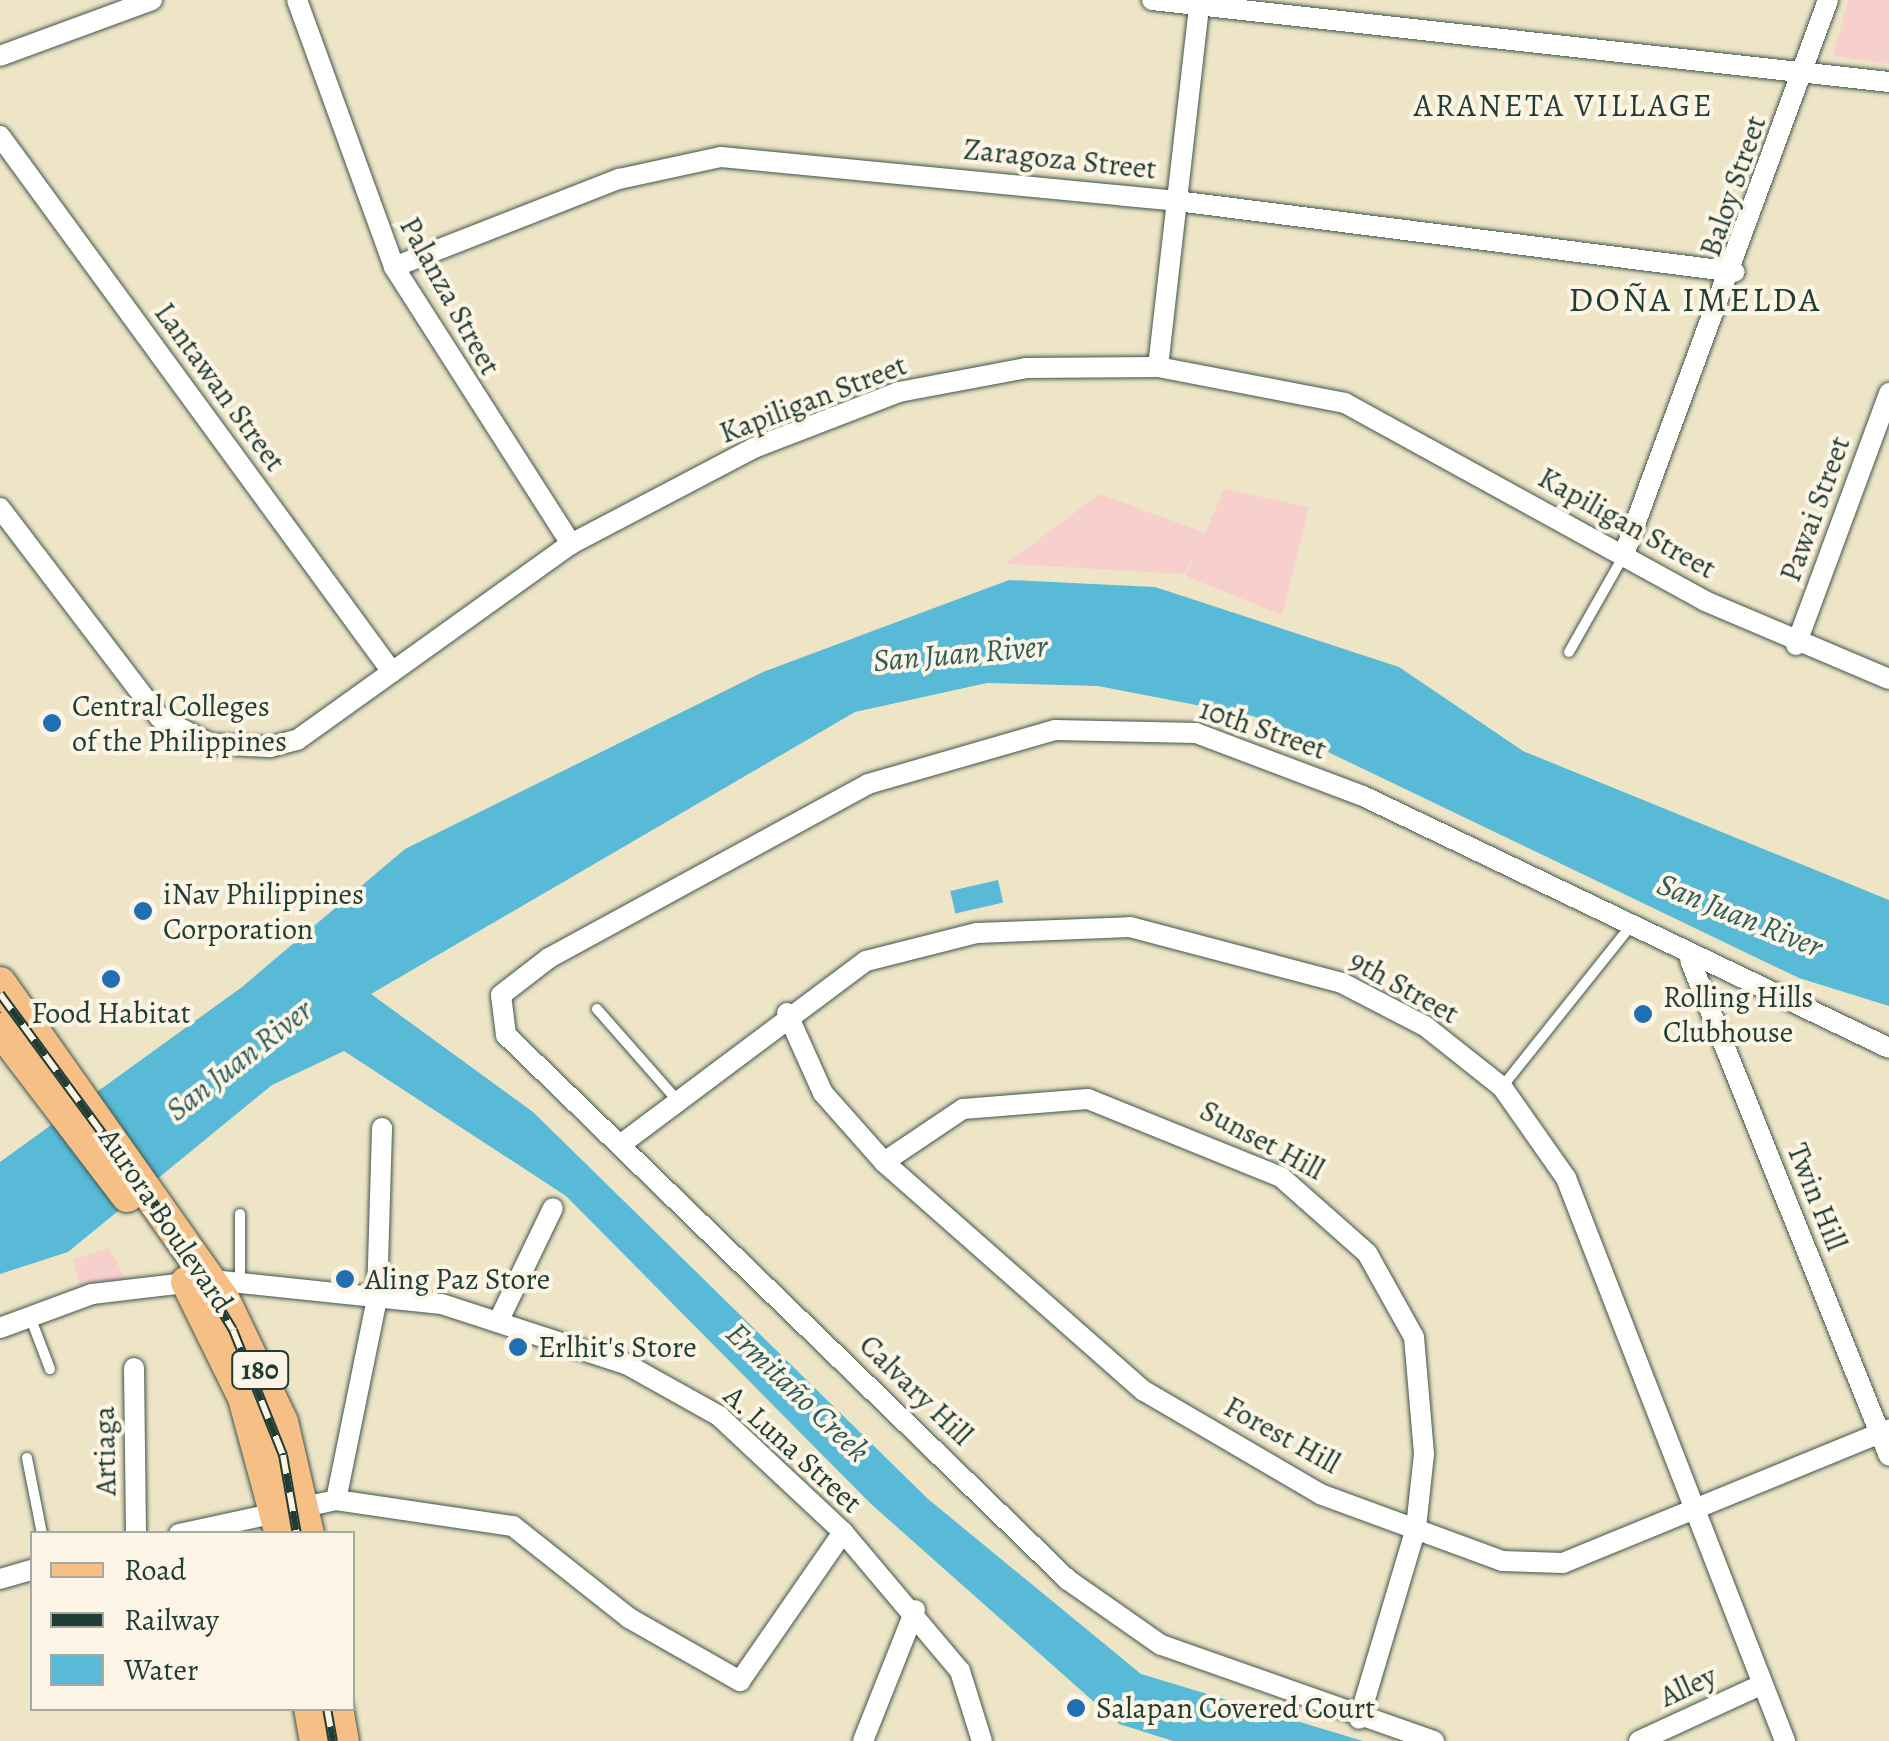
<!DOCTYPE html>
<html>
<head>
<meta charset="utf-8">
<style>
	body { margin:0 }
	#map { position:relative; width:1889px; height:1741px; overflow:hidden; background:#eee5c7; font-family:Alegreya,serif }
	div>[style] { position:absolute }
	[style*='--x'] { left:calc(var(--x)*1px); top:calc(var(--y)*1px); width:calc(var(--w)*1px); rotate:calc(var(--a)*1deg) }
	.built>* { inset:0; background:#f7d0ce }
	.water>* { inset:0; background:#58bad6; transform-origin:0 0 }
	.roads { filter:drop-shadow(0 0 2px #3e564a) drop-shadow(0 0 2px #3e564a) }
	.service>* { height:10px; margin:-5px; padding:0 5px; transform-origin:5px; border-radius:5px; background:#fff }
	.minor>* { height:20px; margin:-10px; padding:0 10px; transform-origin:10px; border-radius:10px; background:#fff }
	.primary>* { height:32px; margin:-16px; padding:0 16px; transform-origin:16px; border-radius:16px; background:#f5bf86 }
	.rail>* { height:10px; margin-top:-5px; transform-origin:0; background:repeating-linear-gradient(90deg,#fcf5e5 0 19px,#1f3d34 0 38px); box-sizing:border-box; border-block:2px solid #1f3d34 }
	.dots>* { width:28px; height:28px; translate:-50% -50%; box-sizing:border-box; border:5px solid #fcf5e5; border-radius:50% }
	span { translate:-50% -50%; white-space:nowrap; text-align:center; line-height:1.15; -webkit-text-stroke:8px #fcf5e5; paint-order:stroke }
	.shield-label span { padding:2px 8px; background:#fcf5e5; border:2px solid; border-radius:8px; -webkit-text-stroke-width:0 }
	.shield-label { font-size:28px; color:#1f3d34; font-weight:700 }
	.street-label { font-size:30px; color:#1f3d34 }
	.poi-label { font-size:30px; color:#1f3d34 }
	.left { translate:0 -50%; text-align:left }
	.neighbourhood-label { font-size:32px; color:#1f3d34; letter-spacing:2.5px }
	.water-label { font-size:32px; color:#2d5c5c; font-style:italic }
	.quarter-label { font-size:35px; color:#1f3d34; letter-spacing:2.5px }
	.legend { position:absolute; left:30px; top:1531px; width:325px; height:180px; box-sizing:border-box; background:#fcf5e5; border:2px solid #a4ab9e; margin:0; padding:12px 18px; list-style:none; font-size:30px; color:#1f3d34 }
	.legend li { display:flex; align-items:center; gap:20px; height:50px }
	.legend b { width:50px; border:2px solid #a4ab9e }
</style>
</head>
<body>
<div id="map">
	<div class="built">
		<i style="clip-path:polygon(1848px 0,1889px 0,1889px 64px,1833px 56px)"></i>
		<i style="clip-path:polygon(1224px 489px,1309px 507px,1282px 615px,1186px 576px,1193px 557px,1184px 574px,1005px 564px,1100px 494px,1205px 533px)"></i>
		<i style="clip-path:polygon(109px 1248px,127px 1281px,80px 1286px,73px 1260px)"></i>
	</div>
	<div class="water">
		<i style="clip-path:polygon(1009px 580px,1155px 587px,1399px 667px,1523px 751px,1889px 900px,1889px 1006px,1799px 978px,1253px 716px,1098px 686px,987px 683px,855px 712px,371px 994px,533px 1112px,928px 1499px,1141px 1674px,1363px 1741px,1173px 1741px,1119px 1724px,871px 1504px,566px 1196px,344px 1051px,272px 1085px,68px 1252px,0 1274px,0 1162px,242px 987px,405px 849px,763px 672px)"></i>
		<i style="left:998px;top:880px;width:23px;height:49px;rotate:77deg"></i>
	</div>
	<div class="roads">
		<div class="service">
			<i style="--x:1569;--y:652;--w:109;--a:-60.4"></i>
			<i style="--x:597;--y:1009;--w:120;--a:48.7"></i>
			<i style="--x:1502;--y:1087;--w:208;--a:-51.4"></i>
			<i style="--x:240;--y:1283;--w:69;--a:-90"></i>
			<i style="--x:29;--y:1314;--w:59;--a:69.1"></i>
			<i style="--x:27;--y:1458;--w:77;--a:78.8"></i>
		</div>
		<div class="minor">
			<i style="--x:297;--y:0;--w:284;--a:70"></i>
			<i style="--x:394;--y:267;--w:329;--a:57.4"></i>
			<i style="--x:1152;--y:0;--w:742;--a:6.35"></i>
			<i style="--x:0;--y:56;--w:162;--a:-20.2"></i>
			<i style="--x:0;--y:136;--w:664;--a:53.82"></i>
			<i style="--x:394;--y:267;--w:242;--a:-21.4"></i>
			<i style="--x:619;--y:179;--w:104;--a:-12.2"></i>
			<i style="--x:721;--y:157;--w:458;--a:5.5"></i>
			<i style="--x:1177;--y:201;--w:562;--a:7.25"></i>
			<i style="--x:1158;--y:367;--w:369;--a:-83.5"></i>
			<i style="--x:0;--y:508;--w:264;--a:52.7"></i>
			<i style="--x:160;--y:718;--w:57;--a:27"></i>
			<i style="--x:211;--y:744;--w:59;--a:2.9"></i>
			<i style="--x:270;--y:747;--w:28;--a:-15"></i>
			<i style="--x:297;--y:740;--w:337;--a:-35.6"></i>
			<i style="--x:571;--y:544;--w:207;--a:-27.7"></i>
			<i style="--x:754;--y:448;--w:155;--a:-21.1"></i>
			<i style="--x:899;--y:392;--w:129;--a:-10.7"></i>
			<i style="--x:1026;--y:368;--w:132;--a:-0.4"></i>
			<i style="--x:1158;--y:367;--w:190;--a:10.9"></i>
			<i style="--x:1345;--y:403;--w:411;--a:28.8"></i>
			<i style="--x:1705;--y:601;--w:200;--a:23"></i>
			<i style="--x:1623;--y:557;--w:594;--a:-69.79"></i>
			<i style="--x:1796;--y:645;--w:269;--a:-69.7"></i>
			<i style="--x:1690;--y:960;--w:534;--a:68.14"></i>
			<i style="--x:787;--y:1013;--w:88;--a:65.8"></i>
			<i style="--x:823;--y:1093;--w:92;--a:48.5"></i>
			<i style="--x:884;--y:1162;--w:346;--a:41.4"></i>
			<i style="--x:1144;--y:1391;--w:204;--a:30.3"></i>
			<i style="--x:1320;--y:1494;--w:194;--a:20.2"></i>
			<i style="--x:1502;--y:1561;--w:61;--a:1.9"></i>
			<i style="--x:1563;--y:1563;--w:352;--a:-22.3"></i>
			<i style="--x:620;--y:1145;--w:307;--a:-36.8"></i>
			<i style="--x:866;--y:961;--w:114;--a:-14.2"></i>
			<i style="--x:977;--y:933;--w:153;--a:-2.2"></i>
			<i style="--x:1130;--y:927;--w:219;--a:14.8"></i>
			<i style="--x:1342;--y:983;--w:93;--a:27.4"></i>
			<i style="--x:1425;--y:1026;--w:98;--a:38.4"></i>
			<i style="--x:1502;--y:1087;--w:111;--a:54.9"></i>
			<i style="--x:1566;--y:1178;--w:604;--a:68.74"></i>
			<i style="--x:884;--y:1162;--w:95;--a:-33.9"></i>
			<i style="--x:963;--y:1109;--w:125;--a:-4.6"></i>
			<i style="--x:1088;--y:1099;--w:208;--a:22"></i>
			<i style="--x:1281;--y:1177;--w:115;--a:41.5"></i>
			<i style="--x:1367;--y:1253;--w:96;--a:60.8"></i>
			<i style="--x:1414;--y:1337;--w:117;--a:85.1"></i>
			<i style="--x:1424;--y:1454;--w:74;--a:96.2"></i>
			<i style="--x:1416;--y:1528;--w:199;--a:106.6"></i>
			<i style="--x:499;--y:1320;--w:124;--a:-64.3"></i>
			<i style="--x:0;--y:1328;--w:98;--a:-20.3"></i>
			<i style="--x:92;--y:1294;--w:121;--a:-6.7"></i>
			<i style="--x:212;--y:1280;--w:231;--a:6"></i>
			<i style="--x:442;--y:1304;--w:194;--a:18.1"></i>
			<i style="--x:626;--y:1364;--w:107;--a:29.2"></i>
			<i style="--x:719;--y:1416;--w:170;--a:43.1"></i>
			<i style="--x:843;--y:1532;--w:182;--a:49.9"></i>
			<i style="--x:960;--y:1671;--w:73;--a:72.6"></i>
			<i style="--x:134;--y:1368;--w:166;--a:89.3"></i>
			<i style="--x:336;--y:1500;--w:206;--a:-78.5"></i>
			<i style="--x:377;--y:1298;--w:170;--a:-88.3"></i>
			<i style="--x:179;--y:1534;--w:161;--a:-12.2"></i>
			<i style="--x:336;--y:1500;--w:179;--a:8.4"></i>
			<i style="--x:513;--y:1526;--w:148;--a:38.4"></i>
			<i style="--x:629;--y:1618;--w:128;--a:29.6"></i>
			<i style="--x:740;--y:1681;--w:181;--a:-55.3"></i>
			<i style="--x:0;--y:1579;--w:33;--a:-16"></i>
			<i style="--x:863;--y:1741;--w:141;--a:-68.3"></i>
			<i style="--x:1434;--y:1741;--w:289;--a:-160.6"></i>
			<i style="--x:1161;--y:1645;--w:113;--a:-145"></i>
			<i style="--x:1068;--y:1580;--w:783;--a:-135.88"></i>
			<i style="--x:506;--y:1035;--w:40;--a:-97.1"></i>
			<i style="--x:501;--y:995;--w:61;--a:-37.6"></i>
			<i style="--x:549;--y:958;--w:363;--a:-28.6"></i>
			<i style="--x:868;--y:784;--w:195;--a:-16.1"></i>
			<i style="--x:1055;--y:730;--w:141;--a:1.2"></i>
			<i style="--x:1196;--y:733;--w:178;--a:20.7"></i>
			<i style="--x:1363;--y:796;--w:583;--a:25.6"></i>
			<i style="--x:1639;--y:1741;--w:134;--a:-24.7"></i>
		</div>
		<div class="primary">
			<i style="--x:0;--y:983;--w:388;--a:54.8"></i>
			<i style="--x:224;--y:1300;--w:135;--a:64.6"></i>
			<i style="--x:282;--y:1422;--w:115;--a:76.9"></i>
			<i style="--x:0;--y:1029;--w:210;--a:52.7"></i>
			<i style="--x:187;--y:1282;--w:129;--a:63.8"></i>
			<i style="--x:244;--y:1398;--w:141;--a:74.8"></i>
			<i style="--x:310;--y:1708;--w:34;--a:80"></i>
			<i style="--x:337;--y:1708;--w:34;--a:80"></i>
		</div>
	</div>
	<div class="rail">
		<i style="--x:0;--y:994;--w:284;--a:53.7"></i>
		<i style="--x:168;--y:1223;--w:125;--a:58.7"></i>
		<i style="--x:233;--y:1330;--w:135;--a:68.2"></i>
		<i style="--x:283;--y:1455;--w:80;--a:80"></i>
		<i style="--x:327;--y:1708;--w:34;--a:80"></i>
	</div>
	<div class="dots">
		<i style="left:52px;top:723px;background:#1f6fb2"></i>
		<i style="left:143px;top:911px;background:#1f6fb2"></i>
		<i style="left:111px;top:979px;background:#1f6fb2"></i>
		<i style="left:1643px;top:1014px;background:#1f6fb2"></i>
		<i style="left:345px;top:1279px;background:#1f6fb2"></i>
		<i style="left:518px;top:1347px;background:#1f6fb2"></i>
		<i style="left:1076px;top:1708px;background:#1f6fb2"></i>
	</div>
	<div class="shield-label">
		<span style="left:260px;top:1370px">180</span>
	</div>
	<div class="street-label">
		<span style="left:1060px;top:159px;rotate:6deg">Zaragoza Street</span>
		<span style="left:1733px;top:186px;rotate:-71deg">Baloy Street</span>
		<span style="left:450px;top:296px;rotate:61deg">Palanza Street</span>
		<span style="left:220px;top:387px;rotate:54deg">Lantawan Street</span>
		<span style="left:813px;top:399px;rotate:-21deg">Kapiligan Street</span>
		<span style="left:1815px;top:509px;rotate:-70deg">Pawai Street</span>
		<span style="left:1627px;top:523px;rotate:29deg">Kapiligan Street</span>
		<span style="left:1263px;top:729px;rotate:19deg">10th Street</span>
		<span style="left:1404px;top:987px;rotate:29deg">9th Street</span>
		<span style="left:1262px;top:1140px;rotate:28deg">Sunset Hill</span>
		<span style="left:1817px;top:1197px;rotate:68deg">Twin Hill</span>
		<span style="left:166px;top:1220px;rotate:56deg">Aurora Boulevard</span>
		<span style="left:916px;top:1390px;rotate:44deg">Calvary Hill</span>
		<span style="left:1282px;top:1435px;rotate:29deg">Forest Hill</span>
		<span style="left:793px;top:1449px;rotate:42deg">A. Luna Street</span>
		<span style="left:105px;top:1451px;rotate:-91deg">Artiaga</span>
		<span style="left:1688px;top:1686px;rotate:-25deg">Alley</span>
	</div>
	<div class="poi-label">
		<span class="left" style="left:72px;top:723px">Central Colleges<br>of the Philippines</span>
		<span class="left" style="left:163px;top:911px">iNav Philippines<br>Corporation</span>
		<span class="left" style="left:1663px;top:1014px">Rolling Hills<br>Clubhouse</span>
		<span style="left:111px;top:1013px">Food Habitat</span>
		<span class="left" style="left:365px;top:1279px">Aling Paz Store</span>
		<span class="left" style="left:538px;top:1347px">Erlhit's Store</span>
		<span class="left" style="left:1096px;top:1708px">Salapan Covered Court</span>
	</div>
	<div class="neighbourhood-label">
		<span style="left:1564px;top:105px">ARANETA VILLAGE</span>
	</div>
	<div class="water-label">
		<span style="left:960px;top:653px;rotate:-5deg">San Juan River</span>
		<span style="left:1740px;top:915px;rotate:22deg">San Juan River</span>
		<span style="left:239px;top:1060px;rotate:-38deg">San Juan River</span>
		<span style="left:798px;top:1392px;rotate:44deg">Ermitaño Creek</span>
	</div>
	<div class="quarter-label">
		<span style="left:1695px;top:299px">DOÑA IMELDA</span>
	</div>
	<ul class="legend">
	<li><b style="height:12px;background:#f5bf86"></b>Road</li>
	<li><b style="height:12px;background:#1f3d34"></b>Railway</li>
	<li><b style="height:28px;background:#58bad6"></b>Water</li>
	</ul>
</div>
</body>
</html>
